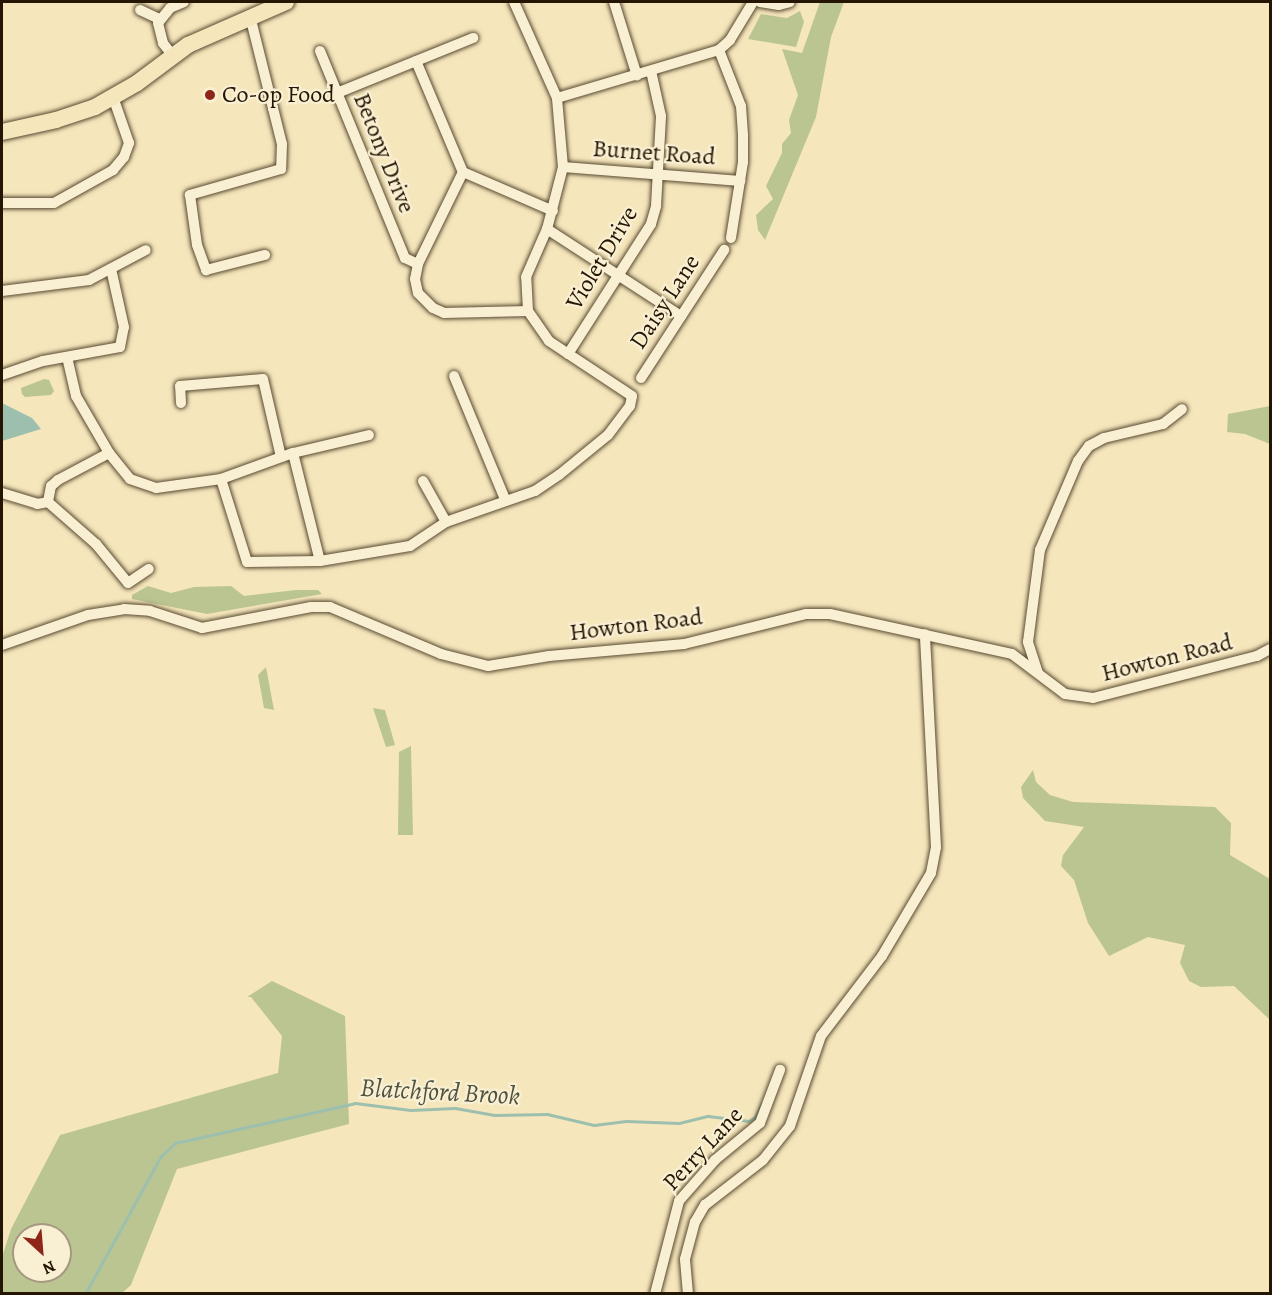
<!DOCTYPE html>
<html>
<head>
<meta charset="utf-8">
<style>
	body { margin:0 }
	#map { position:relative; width:1272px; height:1295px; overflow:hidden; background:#f6e6bc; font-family:Alegreya,serif }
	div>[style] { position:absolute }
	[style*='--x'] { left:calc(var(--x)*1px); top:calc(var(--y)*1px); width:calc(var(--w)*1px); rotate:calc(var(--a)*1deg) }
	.green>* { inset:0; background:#bbc592 }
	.water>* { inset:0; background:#9dc0ae }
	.stream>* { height:3px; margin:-1.5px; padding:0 1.5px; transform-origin:1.5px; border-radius:1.5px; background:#9dc0ae }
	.roads { filter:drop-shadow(0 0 2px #584a31) drop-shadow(0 0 2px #584a31) }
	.minor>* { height:10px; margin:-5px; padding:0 5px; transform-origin:5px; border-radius:5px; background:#f9efd3 }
	.primary>* { height:16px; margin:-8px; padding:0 8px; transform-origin:8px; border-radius:8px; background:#f6e6bc }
	.dots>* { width:16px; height:16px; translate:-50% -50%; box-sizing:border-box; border:3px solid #f9efd3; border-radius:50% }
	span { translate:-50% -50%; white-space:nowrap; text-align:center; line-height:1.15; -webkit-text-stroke:4.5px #f9efd3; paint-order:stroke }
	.poi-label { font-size:24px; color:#241603 }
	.left { translate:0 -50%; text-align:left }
	.street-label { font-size:24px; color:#241603 }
	.water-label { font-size:26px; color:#4e523f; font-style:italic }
	.frame { position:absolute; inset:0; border:3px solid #241603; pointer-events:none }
	.north { position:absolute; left:12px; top:1223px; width:60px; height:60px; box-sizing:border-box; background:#f9efd3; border:2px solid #a49880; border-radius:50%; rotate:154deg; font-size:16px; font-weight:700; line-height:24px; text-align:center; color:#241603 }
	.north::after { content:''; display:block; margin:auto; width:21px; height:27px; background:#8f2418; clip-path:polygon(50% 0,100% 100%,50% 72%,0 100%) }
</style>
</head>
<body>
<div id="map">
	<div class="green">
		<i style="clip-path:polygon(820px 2px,844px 2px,831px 37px,816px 117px,765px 240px,758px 230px,756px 215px,773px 199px,766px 186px,782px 153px,782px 144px,791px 133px,789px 120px,798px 95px,782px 49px,802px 53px)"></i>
		<i style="clip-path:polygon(800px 11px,804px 22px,796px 47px,748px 39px,761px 14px,787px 18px)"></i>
		<i style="clip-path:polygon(44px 379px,49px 380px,54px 391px,51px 395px,25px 397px,22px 394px,21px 388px)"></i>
		<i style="clip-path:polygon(1270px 406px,1270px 444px,1245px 434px,1227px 432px,1228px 414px)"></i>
		<i style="clip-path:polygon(148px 586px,171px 593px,194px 587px,231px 586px,244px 596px,296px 590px,318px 590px,322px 594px,207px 614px,132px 599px,132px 595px)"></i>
		<i style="clip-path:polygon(266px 667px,274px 710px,264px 708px,258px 675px)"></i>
		<i style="clip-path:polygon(373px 708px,385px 710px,395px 745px,386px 747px)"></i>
		<i style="clip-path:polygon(411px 746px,413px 835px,398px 835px,399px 752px)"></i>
		<i style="clip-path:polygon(1033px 770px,1036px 782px,1050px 795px,1073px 802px,1215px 807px,1231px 823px,1230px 855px,1270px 879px,1270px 1020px,1234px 986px,1201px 987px,1189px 981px,1180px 963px,1185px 945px,1148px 937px,1109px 956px,1088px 923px,1074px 880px,1061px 866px,1063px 855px,1084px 827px,1045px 821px,1023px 798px,1021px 787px)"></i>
		<i style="clip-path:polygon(evenodd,272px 981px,345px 1016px,349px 1124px,177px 1169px,131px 1285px,122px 1293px,2px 1293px,2px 1257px,11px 1229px,60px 1135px,278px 1073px,282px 1036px,251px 997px,247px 997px,272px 981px,24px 1235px,60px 1235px,60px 1271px,24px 1271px,24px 1235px)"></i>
	</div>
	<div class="water">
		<i style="clip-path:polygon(2px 403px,32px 418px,41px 429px,2px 441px)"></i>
	</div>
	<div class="stream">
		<i style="--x:85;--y:1294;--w:158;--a:-61.2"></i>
		<i style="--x:161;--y:1156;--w:19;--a:-43"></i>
		<i style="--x:175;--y:1143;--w:184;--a:-12.5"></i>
		<i style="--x:355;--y:1103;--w:56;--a:7.1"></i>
		<i style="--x:411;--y:1110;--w:44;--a:-2.6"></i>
		<i style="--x:455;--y:1108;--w:40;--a:10"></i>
		<i style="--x:494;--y:1115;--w:53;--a:-1.1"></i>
		<i style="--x:547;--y:1114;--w:48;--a:13.2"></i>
		<i style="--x:594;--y:1125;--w:32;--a:-7"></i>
		<i style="--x:626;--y:1121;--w:53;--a:2.2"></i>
		<i style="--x:679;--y:1123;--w:30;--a:-14"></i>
		<i style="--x:708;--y:1116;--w:41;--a:7"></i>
		<i style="--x:749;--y:1121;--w:7;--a:-34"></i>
		<i style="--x:755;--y:1117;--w:16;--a:-63"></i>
	</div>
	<div class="roads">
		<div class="minor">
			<i style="--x:614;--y:2;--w:77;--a:72.7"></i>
			<i style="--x:760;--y:2;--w:19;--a:9"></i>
			<i style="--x:779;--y:5;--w:11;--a:-15"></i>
			<i style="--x:140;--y:10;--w:21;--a:25"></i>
			<i style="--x:250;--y:16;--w:132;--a:76"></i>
			<i style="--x:282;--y:144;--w:25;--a:92"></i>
			<i style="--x:281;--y:169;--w:95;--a:164.1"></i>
			<i style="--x:190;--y:195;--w:50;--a:82"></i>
			<i style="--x:197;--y:245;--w:27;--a:70"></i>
			<i style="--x:206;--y:270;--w:61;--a:-14.3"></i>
			<i style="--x:719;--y:50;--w:60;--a:68.6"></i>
			<i style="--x:741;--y:106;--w:29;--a:86"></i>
			<i style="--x:743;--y:135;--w:27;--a:90"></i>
			<i style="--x:743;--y:162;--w:77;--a:99"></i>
			<i style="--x:320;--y:51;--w:224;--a:67.7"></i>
			<i style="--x:405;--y:258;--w:14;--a:25"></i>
			<i style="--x:173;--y:56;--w:16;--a:-128"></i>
			<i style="--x:163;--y:43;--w:21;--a:-104"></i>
			<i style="--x:158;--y:23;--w:19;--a:-51"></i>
			<i style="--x:170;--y:8;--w:15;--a:-23"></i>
			<i style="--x:416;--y:61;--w:121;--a:67.1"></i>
			<i style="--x:463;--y:172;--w:98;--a:23.4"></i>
			<i style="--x:337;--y:93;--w:147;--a:-22"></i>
			<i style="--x:557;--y:98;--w:169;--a:-16.5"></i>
			<i style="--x:719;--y:50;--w:15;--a:-42"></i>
			<i style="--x:730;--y:40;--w:44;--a:-58.8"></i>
			<i style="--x:563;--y:167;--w:178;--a:4.5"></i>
			<i style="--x:463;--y:172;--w:102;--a:116.1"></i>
			<i style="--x:418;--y:264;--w:15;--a:101"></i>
			<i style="--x:415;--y:279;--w:14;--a:78"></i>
			<i style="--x:418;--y:293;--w:21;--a:45"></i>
			<i style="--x:433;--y:308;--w:12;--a:24"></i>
			<i style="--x:444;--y:313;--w:84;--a:-1.4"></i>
			<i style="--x:2;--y:203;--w:52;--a:0"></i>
			<i style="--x:54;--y:203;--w:68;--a:-29.2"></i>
			<i style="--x:113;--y:170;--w:17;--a:-50"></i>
			<i style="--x:124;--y:157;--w:15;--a:-70"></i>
			<i style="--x:129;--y:143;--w:49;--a:-109.2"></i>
			<i style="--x:547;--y:229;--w:160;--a:33"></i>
			<i style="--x:2;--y:291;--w:88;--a:-7.2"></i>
			<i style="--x:89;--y:280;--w:64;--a:-27.8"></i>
			<i style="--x:568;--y:354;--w:154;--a:-57.4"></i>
			<i style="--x:651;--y:224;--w:19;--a:-74"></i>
			<i style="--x:656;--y:206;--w:90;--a:-86.8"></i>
			<i style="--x:661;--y:116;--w:46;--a:-102.5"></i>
			<i style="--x:67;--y:357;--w:40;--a:77"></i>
			<i style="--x:76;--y:396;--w:66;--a:59.9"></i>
			<i style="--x:109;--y:453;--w:33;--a:51"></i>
			<i style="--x:130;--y:479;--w:28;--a:19"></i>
			<i style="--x:156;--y:488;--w:66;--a:-7.9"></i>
			<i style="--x:221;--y:479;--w:77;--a:-19.9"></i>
			<i style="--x:293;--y:453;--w:78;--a:-13.3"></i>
			<i style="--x:2;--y:375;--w:43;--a:-18.9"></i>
			<i style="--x:43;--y:361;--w:78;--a:-10.3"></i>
			<i style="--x:120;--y:347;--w:20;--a:-79"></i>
			<i style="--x:124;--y:327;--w:59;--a:-102.6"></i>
			<i style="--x:454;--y:376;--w:133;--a:67.5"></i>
			<i style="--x:641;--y:378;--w:153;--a:-57"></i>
			<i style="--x:181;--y:403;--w:17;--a:-93"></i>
			<i style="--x:180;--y:386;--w:83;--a:-4.8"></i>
			<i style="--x:263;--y:379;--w:80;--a:77"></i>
			<i style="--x:109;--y:453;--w:58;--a:152.1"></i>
			<i style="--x:58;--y:480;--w:9;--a:139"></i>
			<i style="--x:51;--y:486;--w:16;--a:101"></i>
			<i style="--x:48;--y:502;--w:64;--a:41.2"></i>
			<i style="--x:96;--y:544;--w:50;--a:50.6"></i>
			<i style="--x:128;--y:583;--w:25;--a:-34"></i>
			<i style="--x:293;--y:453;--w:111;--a:76"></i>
			<i style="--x:221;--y:479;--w:87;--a:72.6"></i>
			<i style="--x:247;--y:562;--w:73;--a:-0.8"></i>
			<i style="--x:320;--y:561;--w:91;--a:-9.5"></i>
			<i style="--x:410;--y:546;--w:43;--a:-33.7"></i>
			<i style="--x:446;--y:522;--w:94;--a:-19.2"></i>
			<i style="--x:535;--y:491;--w:29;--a:-34"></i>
			<i style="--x:559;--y:475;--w:63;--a:-39.2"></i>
			<i style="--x:608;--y:435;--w:36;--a:-53"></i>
			<i style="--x:630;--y:406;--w:10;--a:-79"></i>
			<i style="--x:632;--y:396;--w:100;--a:-146.5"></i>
			<i style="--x:549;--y:341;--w:37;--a:-125"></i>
			<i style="--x:528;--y:311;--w:34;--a:-93"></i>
			<i style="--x:526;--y:277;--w:52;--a:-66.4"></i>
			<i style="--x:547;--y:229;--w:64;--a:-75.5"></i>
			<i style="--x:563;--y:167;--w:69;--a:-95"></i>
			<i style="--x:557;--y:98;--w:105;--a:-114.1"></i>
			<i style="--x:423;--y:481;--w:47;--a:60.7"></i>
			<i style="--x:2;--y:493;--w:37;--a:17"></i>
			<i style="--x:37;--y:504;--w:11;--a:-10"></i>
			<i style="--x:2;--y:645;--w:91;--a:-19.2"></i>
			<i style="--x:88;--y:615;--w:36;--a:-9"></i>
			<i style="--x:124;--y:609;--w:26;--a:4"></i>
			<i style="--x:150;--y:611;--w:55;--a:18.1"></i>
			<i style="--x:202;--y:628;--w:111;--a:-10.9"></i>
			<i style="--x:311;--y:607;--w:19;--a:0"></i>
			<i style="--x:330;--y:607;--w:121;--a:22.9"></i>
			<i style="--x:441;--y:654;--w:49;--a:14.3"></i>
			<i style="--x:488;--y:666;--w:62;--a:-9.3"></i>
			<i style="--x:549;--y:656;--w:136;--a:-5.1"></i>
			<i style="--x:684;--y:644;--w:126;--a:-13.8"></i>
			<i style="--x:806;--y:614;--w:24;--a:0"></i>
			<i style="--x:830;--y:614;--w:186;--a:12.4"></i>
			<i style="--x:1012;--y:654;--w:66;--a:37"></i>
			<i style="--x:1065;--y:694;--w:28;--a:8"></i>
			<i style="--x:1093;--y:698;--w:169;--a:-14.4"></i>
			<i style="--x:1257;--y:656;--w:15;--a:-28"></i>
			<i style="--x:1038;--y:673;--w:33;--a:-108"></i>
			<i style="--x:1028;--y:642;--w:93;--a:-82.6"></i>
			<i style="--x:1040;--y:550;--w:97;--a:-66.9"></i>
			<i style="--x:1078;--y:461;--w:19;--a:-54"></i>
			<i style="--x:1089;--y:446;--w:17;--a:-28"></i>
			<i style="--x:1104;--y:438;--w:61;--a:-13.3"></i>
			<i style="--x:1163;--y:424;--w:24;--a:-38"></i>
			<i style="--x:655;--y:1294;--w:96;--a:-75.5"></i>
			<i style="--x:679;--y:1201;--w:55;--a:-48.7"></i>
			<i style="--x:715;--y:1160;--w:58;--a:-39.4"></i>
			<i style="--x:760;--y:1123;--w:57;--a:-69.3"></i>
			<i style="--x:688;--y:1294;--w:35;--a:-95"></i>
			<i style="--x:685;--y:1259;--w:38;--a:-75"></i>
			<i style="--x:695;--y:1222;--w:20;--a:-60"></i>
			<i style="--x:705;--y:1205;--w:73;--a:-37.8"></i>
			<i style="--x:763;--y:1160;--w:43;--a:-51.5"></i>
			<i style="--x:790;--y:1126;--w:95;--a:-71"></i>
			<i style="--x:821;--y:1036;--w:101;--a:-52.7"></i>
			<i style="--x:882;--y:956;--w:96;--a:-59.4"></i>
			<i style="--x:931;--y:873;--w:26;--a:-79"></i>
			<i style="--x:936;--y:847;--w:213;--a:-93"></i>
		</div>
		<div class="primary">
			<i style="--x:2;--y:132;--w:55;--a:-12.5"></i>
			<i style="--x:56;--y:120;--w:41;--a:-18.4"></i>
			<i style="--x:95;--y:107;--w:48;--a:-29.7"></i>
			<i style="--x:137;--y:83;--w:64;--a:-36.7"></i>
			<i style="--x:188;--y:45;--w:107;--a:-23.7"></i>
		</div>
	</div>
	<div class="dots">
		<i style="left:210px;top:95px;background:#8f2418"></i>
	</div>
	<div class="poi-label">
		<span class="left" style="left:222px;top:95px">Co-op Food</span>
	</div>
	<div class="street-label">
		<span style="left:384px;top:153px;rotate:68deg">Betony Drive</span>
		<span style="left:654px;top:153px;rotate:4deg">Burnet Road</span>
		<span style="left:602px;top:258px;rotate:-59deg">Violet Drive</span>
		<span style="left:665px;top:302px;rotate:-57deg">Daisy Lane</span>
		<span style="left:636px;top:625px;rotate:-7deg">Howton Road</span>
		<span style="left:1167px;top:658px;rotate:-14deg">Howton Road</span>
		<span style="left:703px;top:1149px;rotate:-47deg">Perry Lane</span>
	</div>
	<div class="water-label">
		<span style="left:440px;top:1092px;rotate:3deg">Blatchford Brook</span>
	</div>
	<div class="frame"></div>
	<div class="north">N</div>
</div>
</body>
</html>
